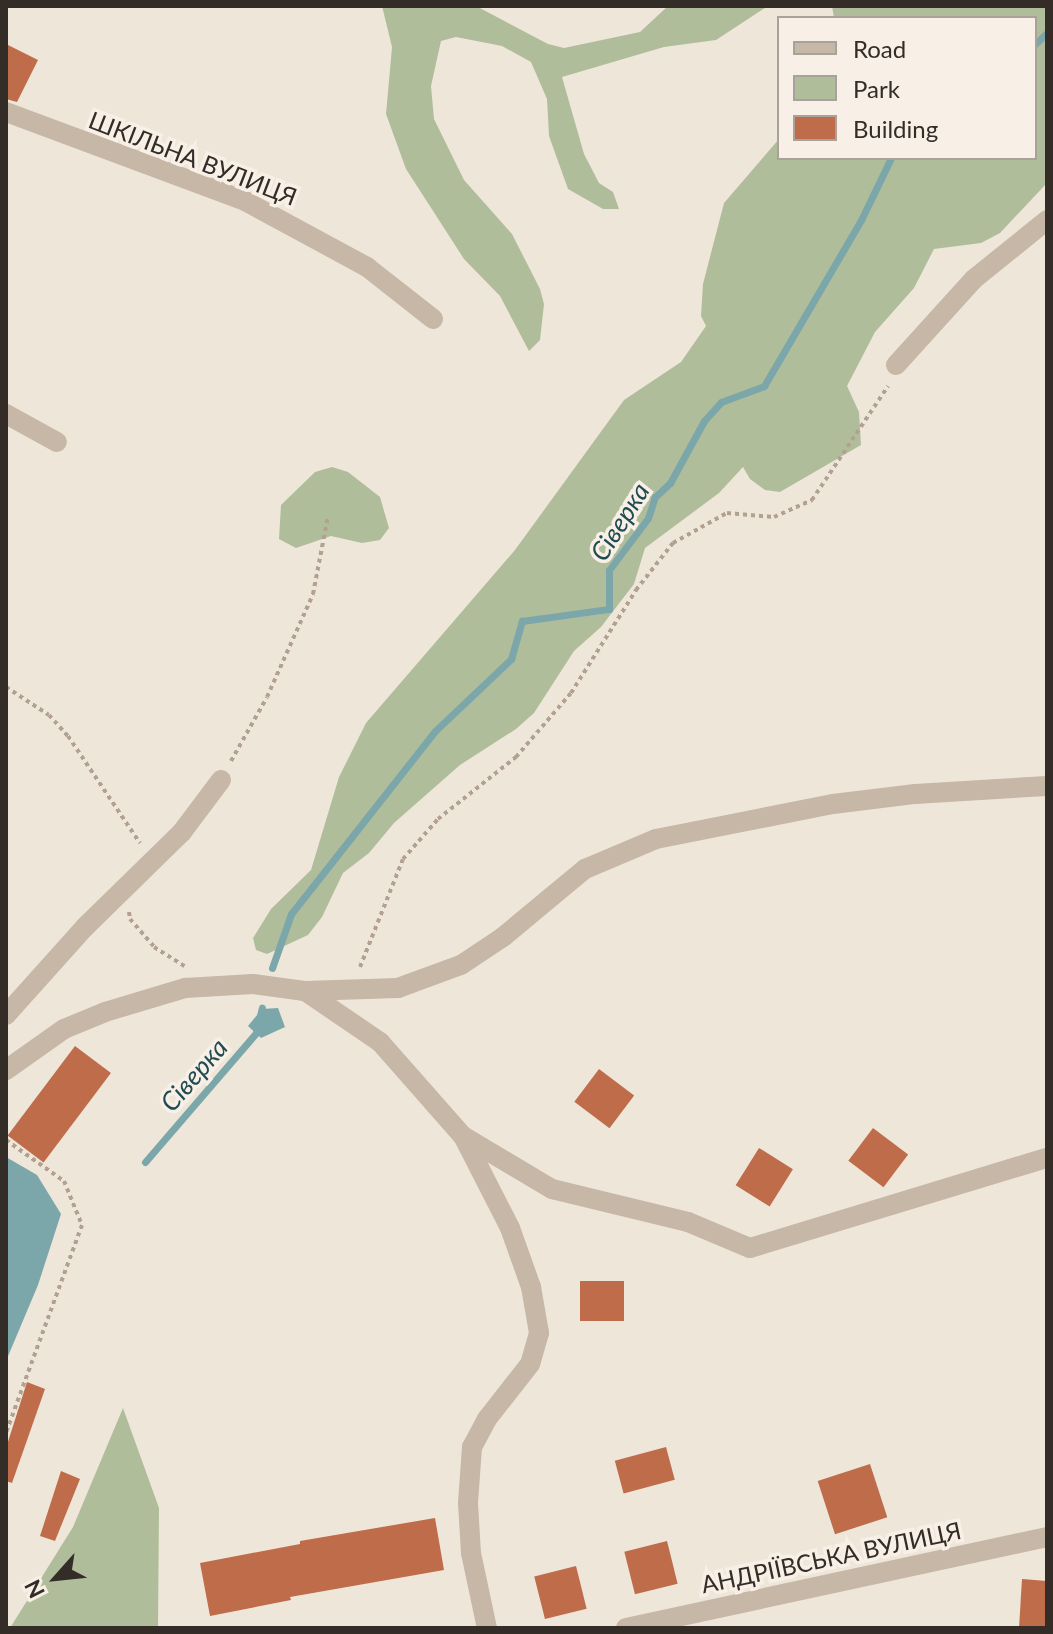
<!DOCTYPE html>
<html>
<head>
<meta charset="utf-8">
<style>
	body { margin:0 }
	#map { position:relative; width:1053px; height:1634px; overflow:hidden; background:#efe6da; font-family:Lato,sans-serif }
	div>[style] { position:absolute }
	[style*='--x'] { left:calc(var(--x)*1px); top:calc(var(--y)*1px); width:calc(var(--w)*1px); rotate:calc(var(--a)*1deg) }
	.green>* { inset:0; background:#b0bd9b }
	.water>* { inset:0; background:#7ba6aa }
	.stream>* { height:7px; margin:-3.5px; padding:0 3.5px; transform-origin:3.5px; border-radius:3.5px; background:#7ba6aa }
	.building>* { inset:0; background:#be6c4a; transform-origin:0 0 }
	.path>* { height:4px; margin-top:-2px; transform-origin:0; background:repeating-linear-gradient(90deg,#b2a191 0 4px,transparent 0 8px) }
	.minor>* { height:20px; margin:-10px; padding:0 10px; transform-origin:10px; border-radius:10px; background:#c7b7a7 }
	span { translate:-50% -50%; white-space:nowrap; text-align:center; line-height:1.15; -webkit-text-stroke:7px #f8f0e6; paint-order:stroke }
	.street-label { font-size:24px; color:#332c27 }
	.water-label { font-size:26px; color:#1f4c52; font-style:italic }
	.frame { position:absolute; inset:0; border:8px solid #332c27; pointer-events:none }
	.legend { position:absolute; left:777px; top:16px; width:260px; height:144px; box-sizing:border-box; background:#f8f0e6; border:2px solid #a9a29a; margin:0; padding:10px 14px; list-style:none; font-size:24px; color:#332c27 }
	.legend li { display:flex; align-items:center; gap:16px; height:40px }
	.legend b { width:40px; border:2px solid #a9a29a }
	.north { position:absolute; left:16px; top:1538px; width:80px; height:80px; -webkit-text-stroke:6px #f8f0e6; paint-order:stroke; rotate:243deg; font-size:22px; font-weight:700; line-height:32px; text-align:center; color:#332c27 }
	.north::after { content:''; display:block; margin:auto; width:28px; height:36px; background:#332c27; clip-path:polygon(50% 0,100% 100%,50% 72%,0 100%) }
</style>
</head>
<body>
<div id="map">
	<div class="green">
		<i style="clip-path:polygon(382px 6px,476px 6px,548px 44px,564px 48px,640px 32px,668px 6px,768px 6px,716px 40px,664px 47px,562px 77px,584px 154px,599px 183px,613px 192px,619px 209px,603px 209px,568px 189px,549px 136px,547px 99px,531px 62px,502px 46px,456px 37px,441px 41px,431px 86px,434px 119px,464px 180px,512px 234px,540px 289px,544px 304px,540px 340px,529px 351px,500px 296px,464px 259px,406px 169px,386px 114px,392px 47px)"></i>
		<i style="clip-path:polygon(832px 6px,1047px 6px,1047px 183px,1000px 233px,981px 243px,934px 249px,914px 288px,875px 332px,847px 386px,859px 412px,861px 445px,780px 492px,765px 490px,750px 479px,743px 467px,719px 493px,645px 548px,634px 584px,601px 627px,574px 651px,534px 713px,516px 729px,460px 765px,394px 823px,369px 853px,343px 873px,322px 917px,308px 935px,267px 954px,256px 950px,253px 938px,271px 909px,311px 870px,339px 777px,366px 723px,515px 550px,624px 400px,681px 362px,706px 326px,701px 316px,703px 284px,724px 203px,779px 139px,779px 158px,1035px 158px,1035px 18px,834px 18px)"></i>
		<i style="clip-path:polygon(332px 467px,348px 472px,380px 497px,389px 528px,380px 540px,362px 543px,331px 536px,296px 548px,279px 539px,281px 505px,315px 472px)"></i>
		<i style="clip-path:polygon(123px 1408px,159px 1508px,158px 1628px,10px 1628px,73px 1527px)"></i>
	</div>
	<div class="water">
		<i style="clip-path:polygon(278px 1008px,285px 1027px,261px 1038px,248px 1026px,262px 1009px)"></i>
		<i style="clip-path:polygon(6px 1157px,37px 1175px,61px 1214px,38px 1285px,6px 1361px)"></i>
	</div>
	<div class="stream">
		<i style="--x:1035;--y:44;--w:16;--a:-43"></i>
		<i style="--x:272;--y:968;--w:57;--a:-70.6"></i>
		<i style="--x:291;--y:914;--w:233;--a:-51.8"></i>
		<i style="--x:435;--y:731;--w:105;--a:-43.5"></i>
		<i style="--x:511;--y:659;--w:40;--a:-74"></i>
		<i style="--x:522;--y:621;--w:88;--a:-7.9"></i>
		<i style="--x:609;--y:609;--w:39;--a:-90"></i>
		<i style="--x:609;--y:570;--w:65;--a:-53.1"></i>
		<i style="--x:648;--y:518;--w:22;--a:-72"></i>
		<i style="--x:655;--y:497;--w:21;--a:-43"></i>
		<i style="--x:670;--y:483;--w:71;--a:-61.3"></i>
		<i style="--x:704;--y:421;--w:25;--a:-48"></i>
		<i style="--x:721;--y:402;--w:46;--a:-20.4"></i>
		<i style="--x:764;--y:386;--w:192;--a:-59.7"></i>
		<i style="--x:861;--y:220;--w:69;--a:-64.2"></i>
		<i style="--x:145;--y:1162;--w:170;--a:-49.3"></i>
		<i style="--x:256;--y:1033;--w:26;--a:-77"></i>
	</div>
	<div class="building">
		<i style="clip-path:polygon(6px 44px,38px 60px,17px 102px,6px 99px)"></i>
		<i style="left:75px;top:1046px;width:45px;height:112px;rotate:37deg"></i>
		<i style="left:599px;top:1069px;width:44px;height:41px;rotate:37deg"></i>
		<i style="left:873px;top:1128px;width:44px;height:41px;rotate:37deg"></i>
		<i style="left:759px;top:1148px;width:40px;height:44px;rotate:32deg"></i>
		<i style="left:580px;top:1281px;width:44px;height:40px"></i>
		<i style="clip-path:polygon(27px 1382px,45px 1389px,12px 1483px,6px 1481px,6px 1448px)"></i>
		<i style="left:666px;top:1447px;width:34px;height:53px;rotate:75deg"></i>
		<i style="left:870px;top:1464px;width:56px;height:55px;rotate:72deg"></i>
		<i style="clip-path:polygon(61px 1471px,80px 1479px,55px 1541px,40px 1536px)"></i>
		<i style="clip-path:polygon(435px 1518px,444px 1570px,290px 1597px,291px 1600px,210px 1616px,200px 1563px,300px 1544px,300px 1541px)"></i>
		<i style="left:667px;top:1541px;width:44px;height:44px;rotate:76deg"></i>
		<i style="left:576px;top:1566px;width:44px;height:43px;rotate:76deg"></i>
		<i style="clip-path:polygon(1022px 1579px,1047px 1581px,1047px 1628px,1019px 1628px)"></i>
	</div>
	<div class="path">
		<i style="--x:6;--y:687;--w:51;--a:33.1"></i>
		<i style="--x:49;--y:715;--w:28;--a:48"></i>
		<i style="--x:68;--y:736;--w:129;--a:56.1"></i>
		<i style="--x:231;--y:761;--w:73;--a:-60.6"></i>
		<i style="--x:267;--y:697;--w:113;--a:-65.9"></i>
		<i style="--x:313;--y:594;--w:79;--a:-79.1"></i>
		<i style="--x:129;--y:912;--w:7;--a:82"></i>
		<i style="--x:130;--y:919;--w:37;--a:49"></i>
		<i style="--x:154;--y:947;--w:36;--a:32"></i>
		<i style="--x:360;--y:967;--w:116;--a:-68.3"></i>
		<i style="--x:403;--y:859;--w:53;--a:-48.8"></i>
		<i style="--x:438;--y:819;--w:100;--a:-38.5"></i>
		<i style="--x:516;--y:757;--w:84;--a:-49.3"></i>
		<i style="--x:571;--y:693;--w:122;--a:-57.7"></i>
		<i style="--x:636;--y:590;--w:60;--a:-51.8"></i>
		<i style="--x:673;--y:543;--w:62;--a:-29.1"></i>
		<i style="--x:727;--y:513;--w:47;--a:4.9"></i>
		<i style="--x:774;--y:517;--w:42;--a:-24.1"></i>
		<i style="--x:812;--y:500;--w:137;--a:-56.3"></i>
		<i style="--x:6;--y:1140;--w:71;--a:35.3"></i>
		<i style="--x:64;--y:1181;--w:48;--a:67.8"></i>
		<i style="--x:82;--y:1225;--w:221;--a:110.1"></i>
	</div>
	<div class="minor">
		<i style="--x:6;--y:112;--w:255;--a:20.4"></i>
		<i style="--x:245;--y:201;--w:139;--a:28.4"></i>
		<i style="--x:367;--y:267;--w:84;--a:38.2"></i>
		<i style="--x:896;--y:365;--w:116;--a:-47.8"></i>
		<i style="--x:974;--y:279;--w:94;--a:-38.9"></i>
		<i style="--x:6;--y:414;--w:58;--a:28.8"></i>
		<i style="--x:305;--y:991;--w:93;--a:-1.8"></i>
		<i style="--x:398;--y:988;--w:67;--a:-20.1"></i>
		<i style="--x:461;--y:965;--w:50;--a:-33.7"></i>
		<i style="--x:503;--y:937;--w:107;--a:-39.7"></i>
		<i style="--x:585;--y:869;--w:77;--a:-22.9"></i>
		<i style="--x:656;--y:839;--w:180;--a:-11.2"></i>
		<i style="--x:833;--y:804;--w:83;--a:-7"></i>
		<i style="--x:915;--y:794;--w:132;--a:-3.5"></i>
		<i style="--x:6;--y:1015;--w:118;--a:-48.1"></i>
		<i style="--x:85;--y:927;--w:136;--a:-44.4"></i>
		<i style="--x:182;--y:832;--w:65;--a:-53.1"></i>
		<i style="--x:6;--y:1070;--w:71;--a:-35.3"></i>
		<i style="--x:64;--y:1029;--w:44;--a:-22.5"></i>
		<i style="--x:105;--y:1012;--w:84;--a:-16.7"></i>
		<i style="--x:185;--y:988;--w:68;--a:-3.4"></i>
		<i style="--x:253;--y:984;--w:52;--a:7.7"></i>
		<i style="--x:305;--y:991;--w:91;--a:34.2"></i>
		<i style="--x:380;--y:1042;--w:125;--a:48.6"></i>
		<i style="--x:463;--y:1136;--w:103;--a:62.9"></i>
		<i style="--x:510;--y:1228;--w:63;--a:70.4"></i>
		<i style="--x:531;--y:1287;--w:47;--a:80.1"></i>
		<i style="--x:539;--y:1333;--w:32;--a:106"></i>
		<i style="--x:530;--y:1364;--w:70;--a:128"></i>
		<i style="--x:487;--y:1419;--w:32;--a:118"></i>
		<i style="--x:472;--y:1447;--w:56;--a:94.1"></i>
		<i style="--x:468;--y:1503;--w:50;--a:86.6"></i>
		<i style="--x:471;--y:1553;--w:77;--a:78"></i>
		<i style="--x:463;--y:1136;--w:104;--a:30.8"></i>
		<i style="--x:552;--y:1189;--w:140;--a:13.6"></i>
		<i style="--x:688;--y:1222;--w:67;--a:22.8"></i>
		<i style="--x:750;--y:1248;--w:310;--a:-16.9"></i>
		<i style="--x:626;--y:1628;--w:431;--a:-12.2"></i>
	</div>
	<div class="street-label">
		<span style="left:193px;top:158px;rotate:21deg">ШКІЛЬНА ВУЛИЦЯ</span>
		<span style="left:831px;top:1557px;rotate:-12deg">АНДРІЇВСЬКА ВУЛИЦЯ</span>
	</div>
	<div class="water-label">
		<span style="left:620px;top:522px;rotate:-58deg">Сіверка</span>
		<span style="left:194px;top:1075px;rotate:-49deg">Сіверка</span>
	</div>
	<div class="frame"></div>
	<ul class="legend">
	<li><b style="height:10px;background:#c7b7a7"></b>Road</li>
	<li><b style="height:22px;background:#b0bd9b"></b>Park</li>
	<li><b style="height:22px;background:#be6c4a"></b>Building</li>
	</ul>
	<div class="north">N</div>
</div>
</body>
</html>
